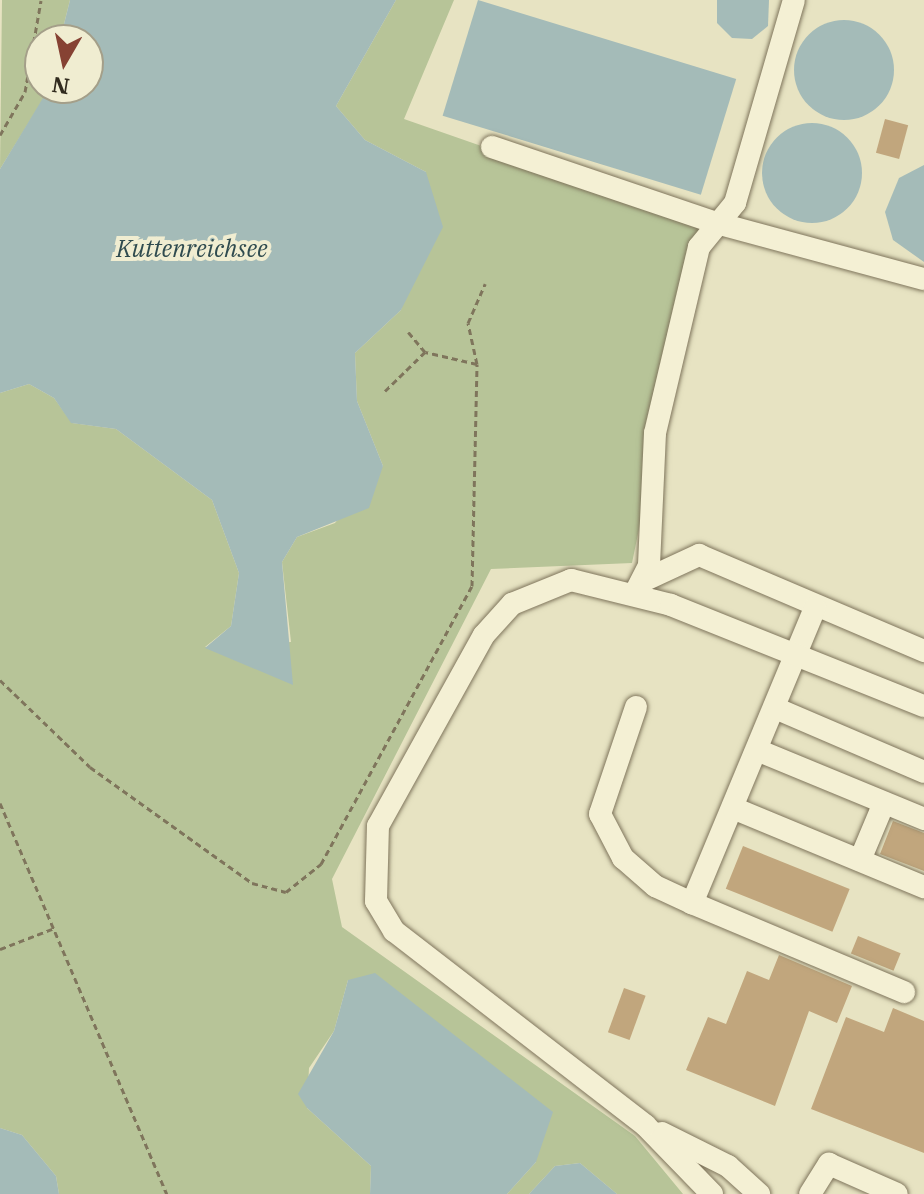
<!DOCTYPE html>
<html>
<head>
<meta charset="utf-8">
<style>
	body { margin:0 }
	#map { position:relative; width:924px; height:1194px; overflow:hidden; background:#e7e3c2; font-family:"IBM Plex Serif",serif }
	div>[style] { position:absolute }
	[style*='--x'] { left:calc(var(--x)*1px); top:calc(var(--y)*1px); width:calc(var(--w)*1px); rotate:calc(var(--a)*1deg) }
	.green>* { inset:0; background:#b7c498 }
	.water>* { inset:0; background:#a4bbb8; transform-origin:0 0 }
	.round { border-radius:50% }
	.building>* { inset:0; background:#c1a67d; transform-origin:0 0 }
	.path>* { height:3px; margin-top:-1.5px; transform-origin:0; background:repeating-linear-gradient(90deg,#7f755c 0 6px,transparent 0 10px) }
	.roads { filter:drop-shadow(0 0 2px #7f755c) drop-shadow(0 0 2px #7f755c) }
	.minor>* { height:22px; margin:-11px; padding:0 11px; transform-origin:11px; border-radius:11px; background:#f4f0d4 }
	span { translate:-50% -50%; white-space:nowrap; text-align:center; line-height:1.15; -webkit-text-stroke:8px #f0edd1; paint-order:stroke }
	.water-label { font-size:24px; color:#2f4b4f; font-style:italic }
	.north { position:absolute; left:24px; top:24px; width:80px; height:80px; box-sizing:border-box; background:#f0edd1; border:2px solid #a49f89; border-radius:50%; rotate:189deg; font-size:22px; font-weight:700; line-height:32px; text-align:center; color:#312b1e }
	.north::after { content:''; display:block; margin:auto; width:28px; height:36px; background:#864233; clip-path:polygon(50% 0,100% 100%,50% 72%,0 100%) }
</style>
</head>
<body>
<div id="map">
	<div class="green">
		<i style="clip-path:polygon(2px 0,70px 0,60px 40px,40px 40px,40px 88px,47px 93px,0 169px)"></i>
		<i style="clip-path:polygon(396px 0,454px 0,404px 119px,702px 223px,632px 563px,491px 569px,332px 879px,342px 927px,635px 1136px,683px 1194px,617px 1194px,580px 1163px,555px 1166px,529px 1194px,507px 1194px,536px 1162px,348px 980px,334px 1031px,309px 1068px,307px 1108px,371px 1166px,370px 1194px,59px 1194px,56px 1176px,22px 1135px,0 1128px,0 393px,29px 384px,54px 398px,72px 423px,116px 429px,212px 500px,239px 573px,231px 626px,205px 647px,291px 642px,282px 562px,297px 537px,335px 523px,383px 466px,357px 401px,355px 353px,401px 310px,426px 172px,365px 140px,336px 106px)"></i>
	</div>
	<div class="water">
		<i style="clip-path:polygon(70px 0,396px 0,336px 106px,365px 140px,426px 172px,443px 227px,401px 310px,355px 353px,357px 401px,383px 466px,369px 508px,297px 537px,282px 562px,293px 685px,205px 648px,231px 626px,239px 573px,212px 500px,116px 429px,71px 423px,54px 398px,29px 384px,0 393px,0 169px,49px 88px,88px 88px,88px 40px,60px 40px)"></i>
		<i style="left:478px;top:0;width:270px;height:121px;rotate:17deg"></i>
		<i style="clip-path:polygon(717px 0,769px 0,768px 26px,752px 39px,732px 38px,717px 23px)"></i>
		<i class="round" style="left:794px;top:20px;width:100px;height:100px"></i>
		<i class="round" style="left:762px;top:123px;width:100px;height:100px"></i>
		<i style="clip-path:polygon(924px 165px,924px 262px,893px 240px,885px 212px,899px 178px)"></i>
		<i style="clip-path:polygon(375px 973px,553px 1112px,536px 1162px,507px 1194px,370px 1194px,371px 1166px,307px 1108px,298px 1094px,334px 1031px,348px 980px)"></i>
		<i style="clip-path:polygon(0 1128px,22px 1135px,56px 1176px,59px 1194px,0 1194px)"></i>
		<i style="clip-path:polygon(580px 1163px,617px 1194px,529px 1194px,555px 1166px)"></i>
	</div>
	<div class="building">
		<i style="left:885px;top:119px;width:24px;height:35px;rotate:15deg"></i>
		<i style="clip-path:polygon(893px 821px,924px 833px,924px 871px,880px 854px)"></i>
		<i style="left:743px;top:846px;width:115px;height:46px;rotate:22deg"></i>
		<i style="left:858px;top:936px;width:46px;height:19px;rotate:22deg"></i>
		<i style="clip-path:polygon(779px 955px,852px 986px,837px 1023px,809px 1011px,775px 1106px,686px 1070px,708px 1017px,726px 1024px,747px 971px,769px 980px)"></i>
		<i style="left:624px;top:988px;width:23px;height:47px;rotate:20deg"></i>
		<i style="clip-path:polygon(893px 1008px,924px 1021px,924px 1153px,811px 1109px,846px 1017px,884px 1032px)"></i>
	</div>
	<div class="path">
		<i style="--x:0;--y:135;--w:50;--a:-59.8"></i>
		<i style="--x:25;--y:92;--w:93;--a:-80.1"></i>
		<i style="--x:477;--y:364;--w:42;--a:-102.4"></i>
		<i style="--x:468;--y:323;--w:43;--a:-66.4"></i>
		<i style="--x:385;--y:391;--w:56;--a:-44.3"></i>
		<i style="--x:0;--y:680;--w:125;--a:44"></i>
		<i style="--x:90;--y:767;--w:199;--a:35.6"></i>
		<i style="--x:252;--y:883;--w:35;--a:15"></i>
		<i style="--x:286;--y:892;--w:45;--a:-38.7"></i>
		<i style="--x:321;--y:864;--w:316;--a:-61.5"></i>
		<i style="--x:472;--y:586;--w:222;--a:-88.7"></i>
		<i style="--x:477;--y:364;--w:53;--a:-167"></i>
		<i style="--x:425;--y:352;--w:26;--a:-130"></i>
		<i style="--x:0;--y:803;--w:425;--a:66.9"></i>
		<i style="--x:0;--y:949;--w:56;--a:-21"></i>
	</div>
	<div class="roads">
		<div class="minor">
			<i style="--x:492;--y:147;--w:241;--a:18.7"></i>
			<i style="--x:720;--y:224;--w:211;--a:15.1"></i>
			<i style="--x:645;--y:580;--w:60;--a:-24.8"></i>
			<i style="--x:699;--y:555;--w:245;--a:23.1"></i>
			<i style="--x:635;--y:593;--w:31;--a:-63"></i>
			<i style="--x:649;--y:565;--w:132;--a:-87.4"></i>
			<i style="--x:655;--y:433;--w:191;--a:-76.7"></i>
			<i style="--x:699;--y:247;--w:57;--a:-50.7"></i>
			<i style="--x:735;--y:203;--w:211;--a:-73.8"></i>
			<i style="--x:815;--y:608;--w:320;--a:112.6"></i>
			<i style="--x:692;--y:903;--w:230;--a:22.8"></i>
			<i style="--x:636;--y:707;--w:113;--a:108.6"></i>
			<i style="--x:600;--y:814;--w:50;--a:62.4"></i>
			<i style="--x:623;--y:858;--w:43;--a:41.2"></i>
			<i style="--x:655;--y:886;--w:41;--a:24.7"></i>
			<i style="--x:775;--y:708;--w:162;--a:23.2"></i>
			<i style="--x:757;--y:750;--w:181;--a:22.4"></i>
			<i style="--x:733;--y:808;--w:207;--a:22.5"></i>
			<i style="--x:860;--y:860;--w:62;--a:-67.2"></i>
			<i style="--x:662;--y:1133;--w:74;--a:26.6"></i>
			<i style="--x:728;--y:1166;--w:42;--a:42.1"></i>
			<i style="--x:712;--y:1194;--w:96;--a:-134.2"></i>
			<i style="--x:645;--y:1125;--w:317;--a:-142.3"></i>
			<i style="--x:394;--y:931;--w:35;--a:-121"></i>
			<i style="--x:376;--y:901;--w:75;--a:-88.5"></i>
			<i style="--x:378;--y:826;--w:218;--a:-61"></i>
			<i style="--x:484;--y:635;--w:42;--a:-47.9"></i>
			<i style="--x:512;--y:604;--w:64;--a:-22.1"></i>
			<i style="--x:571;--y:580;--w:103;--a:14"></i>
			<i style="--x:671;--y:605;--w:272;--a:21.8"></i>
			<i style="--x:810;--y:1194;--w:36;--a:-58"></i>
			<i style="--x:829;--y:1164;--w:74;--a:23.8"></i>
		</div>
	</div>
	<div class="water-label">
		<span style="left:192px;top:249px">Kuttenreichsee</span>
	</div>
	<div class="north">N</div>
</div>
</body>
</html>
